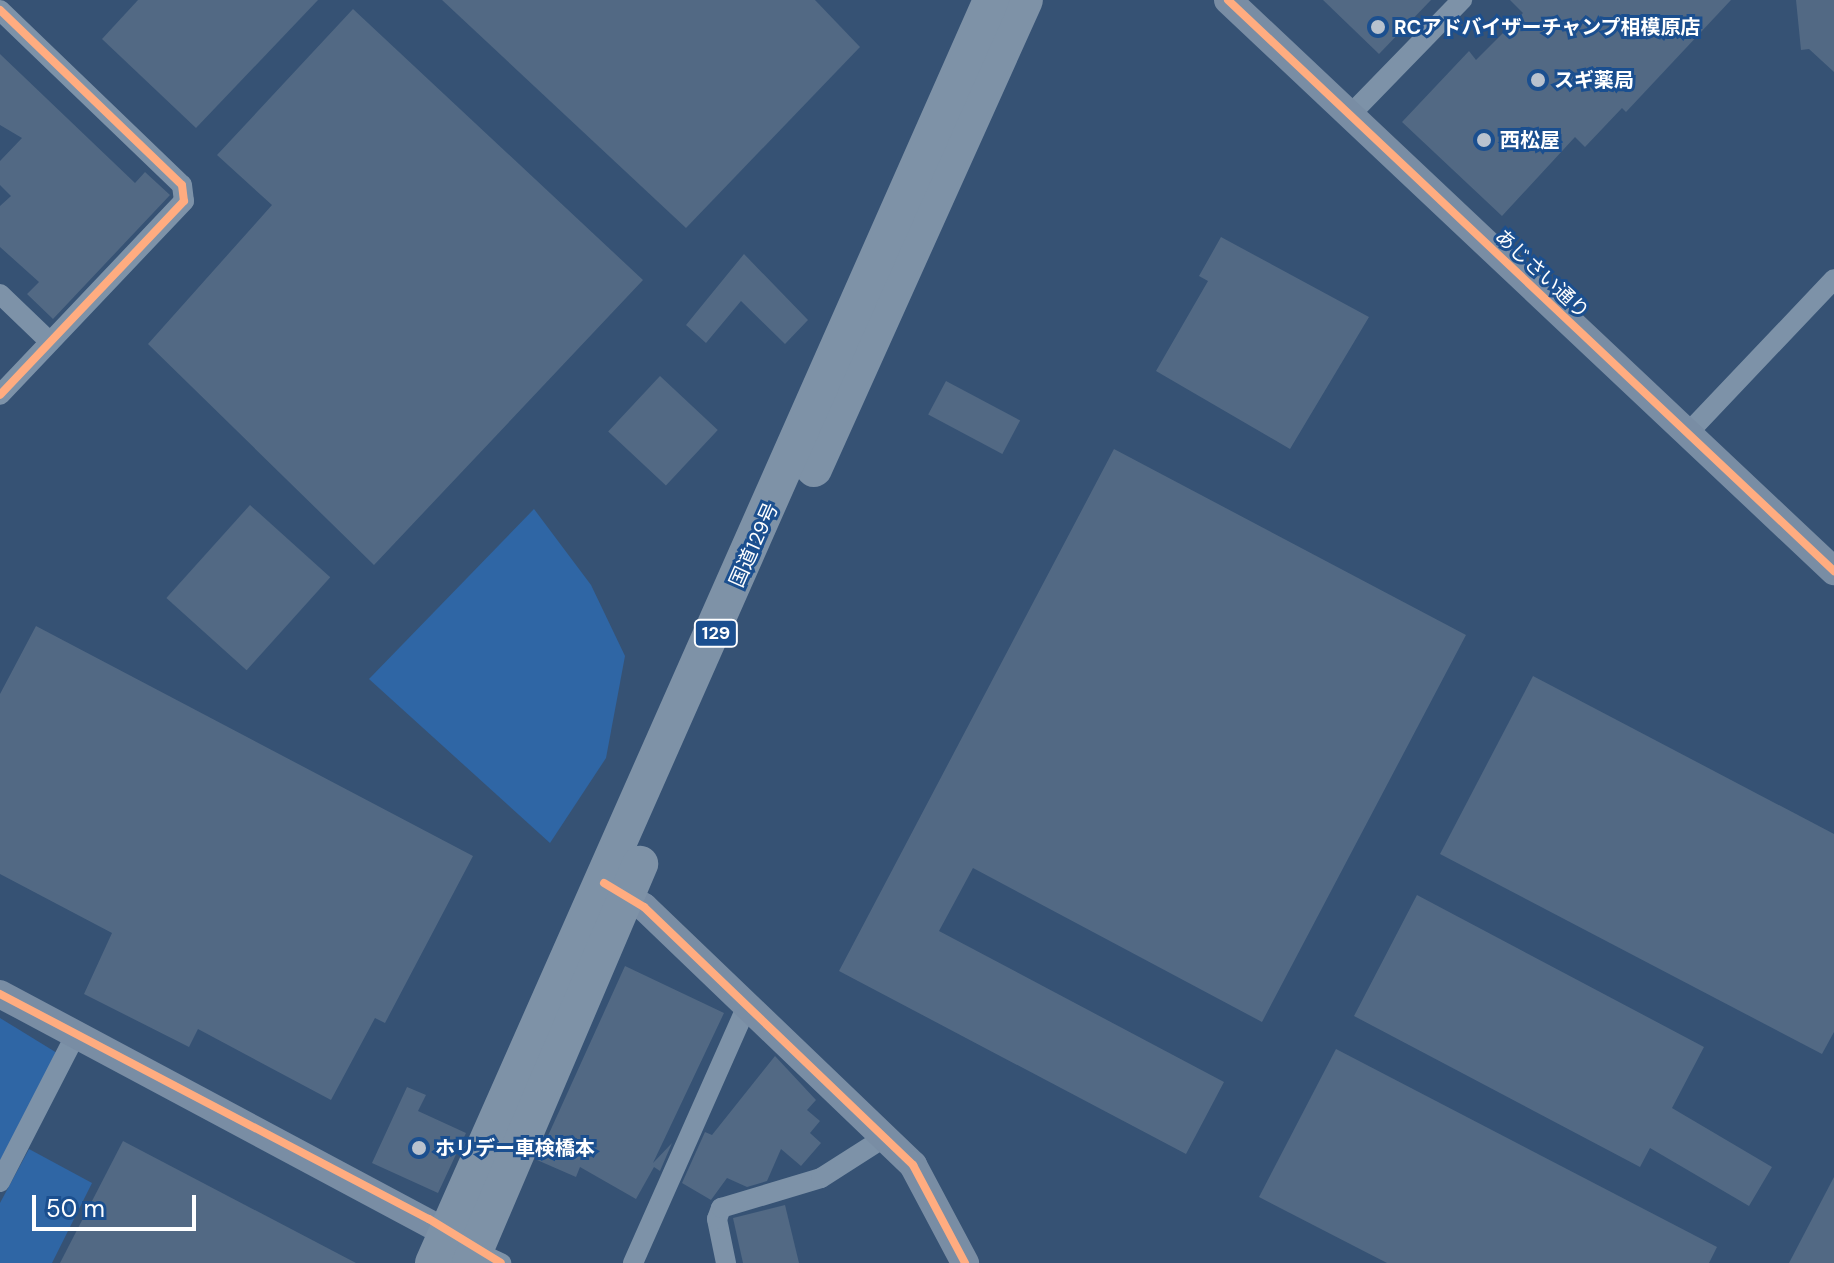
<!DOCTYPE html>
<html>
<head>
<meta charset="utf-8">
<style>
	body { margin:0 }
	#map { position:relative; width:1834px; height:1263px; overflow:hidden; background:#365274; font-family:"DM Sans","Noto Sans JP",sans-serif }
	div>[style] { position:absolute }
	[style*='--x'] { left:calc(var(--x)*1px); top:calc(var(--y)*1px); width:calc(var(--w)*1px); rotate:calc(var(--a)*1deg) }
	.green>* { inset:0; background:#2f66a5 }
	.building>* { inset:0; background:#526984; transform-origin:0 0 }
	.street>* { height:20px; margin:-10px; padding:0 10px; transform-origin:10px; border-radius:10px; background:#7d92a8 }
	.secondary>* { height:28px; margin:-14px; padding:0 14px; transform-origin:14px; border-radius:14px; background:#798da4 }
	.highway>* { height:36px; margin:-18px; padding:0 18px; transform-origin:18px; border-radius:18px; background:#7e92a7 }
	.cycleway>* { height:8px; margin:-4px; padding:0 4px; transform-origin:4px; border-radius:4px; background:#ffac80 }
	.dots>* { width:22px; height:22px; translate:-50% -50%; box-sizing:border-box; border:4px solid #1b4f8f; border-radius:50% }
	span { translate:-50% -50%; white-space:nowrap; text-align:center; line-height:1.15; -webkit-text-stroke:6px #1b4f8f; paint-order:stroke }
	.shield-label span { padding:2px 6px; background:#1b4f8f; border:2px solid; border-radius:6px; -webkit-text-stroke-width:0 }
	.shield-label { font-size:18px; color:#fff; font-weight:700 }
	.poi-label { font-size:20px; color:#fff; font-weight:700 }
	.left { translate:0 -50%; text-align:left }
	.street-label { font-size:20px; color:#fff }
	.scale { position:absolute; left:32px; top:1195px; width:164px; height:36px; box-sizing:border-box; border:4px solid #fff; border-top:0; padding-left:10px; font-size:24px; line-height:28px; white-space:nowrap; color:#fff; -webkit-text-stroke:6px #1b4f8f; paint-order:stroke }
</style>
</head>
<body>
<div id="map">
	<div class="green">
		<i style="clip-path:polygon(534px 509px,591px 585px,625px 656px,606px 758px,550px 843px,369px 679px)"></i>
		<i style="clip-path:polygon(0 1018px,57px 1053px,0 1161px)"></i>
		<i style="clip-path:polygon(29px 1149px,92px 1183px,52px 1263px,0 1263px,0 1203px)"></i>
	</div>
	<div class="building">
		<i style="clip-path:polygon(138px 0,318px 0,196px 128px,102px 39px)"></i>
		<i style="clip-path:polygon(442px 0,815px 0,860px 47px,686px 228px)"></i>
		<i style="clip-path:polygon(1323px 0,1431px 0,1379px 54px)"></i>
		<i style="clip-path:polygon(1510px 0,1731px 0,1626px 112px,1622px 108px,1585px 147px,1575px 137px,1502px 216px,1402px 122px,1469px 51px,1476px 60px,1523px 13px)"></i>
		<i style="clip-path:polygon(1796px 0,1834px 0,1834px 72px,1809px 49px,1801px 50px)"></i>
		<i style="clip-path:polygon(353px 9px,643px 280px,374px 565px,148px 344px,272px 205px,217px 155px)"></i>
		<i style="clip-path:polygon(0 54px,135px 183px,145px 172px,170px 195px,53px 319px,27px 294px,39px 282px,0 247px,0 206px,11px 196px,0 185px,0 161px,22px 138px,0 125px)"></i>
		<i style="clip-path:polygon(1221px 237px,1369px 317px,1290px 449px,1156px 371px,1208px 281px,1199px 276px)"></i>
		<i style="clip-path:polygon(744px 254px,808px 320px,785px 344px,741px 301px,706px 343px,686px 325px)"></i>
		<i style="left:660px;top:376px;width:79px;height:76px;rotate:43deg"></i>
		<i style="left:946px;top:381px;width:84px;height:38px;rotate:28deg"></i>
		<i style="clip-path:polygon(1114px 449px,1466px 635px,1262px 1022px,973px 868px,939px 931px,1224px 1082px,1186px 1154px,839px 971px)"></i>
		<i style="left:250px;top:505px;width:108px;height:125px;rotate:42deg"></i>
		<i style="clip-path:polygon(36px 626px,473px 856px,385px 1023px,375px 1018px,331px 1100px,198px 1029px,189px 1047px,84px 994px,112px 933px,0 874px,0 694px)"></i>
		<i style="clip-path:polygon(1533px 676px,1834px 834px,1834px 1032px,1822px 1054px,1440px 854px)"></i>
		<i style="clip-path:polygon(1417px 895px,1704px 1047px,1672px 1108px,1772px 1167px,1749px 1206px,1650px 1148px,1640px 1167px,1354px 1016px)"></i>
		<i style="clip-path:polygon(625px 966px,724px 1013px,653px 1163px,672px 1143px,660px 1171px,654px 1167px,636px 1199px,580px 1167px,576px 1177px,537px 1160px)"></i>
		<i style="clip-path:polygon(1336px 1049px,1717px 1247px,1709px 1263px,1387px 1263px,1259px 1197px)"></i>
		<i style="clip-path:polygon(775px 1056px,816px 1100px,807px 1110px,820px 1121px,810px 1133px,821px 1143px,801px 1166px,781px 1149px,767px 1181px,747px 1187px,727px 1178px,711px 1200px,682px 1183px,705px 1132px,712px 1135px)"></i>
		<i style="clip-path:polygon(407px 1087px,426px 1095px,418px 1111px,466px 1133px,438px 1193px,372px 1163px)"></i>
		<i style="clip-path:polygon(123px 1141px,356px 1263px,60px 1263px)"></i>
		<i style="clip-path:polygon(1834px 1177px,1834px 1263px,1789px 1263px)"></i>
		<i style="clip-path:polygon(785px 1205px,799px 1263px,743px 1263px,733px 1218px)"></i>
	</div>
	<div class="street">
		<i style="--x:0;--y:10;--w:252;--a:43.9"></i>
		<i style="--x:182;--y:185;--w:16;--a:83"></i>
		<i style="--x:184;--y:201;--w:267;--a:133.5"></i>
		<i style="--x:1350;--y:115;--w:161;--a:-45.8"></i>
		<i style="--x:0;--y:294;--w:69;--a:43.8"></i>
		<i style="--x:1688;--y:433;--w:212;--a:-46.5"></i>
		<i style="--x:0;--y:1182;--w:166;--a:-62.8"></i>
		<i style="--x:475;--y:1251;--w:29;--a:25"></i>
		<i style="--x:633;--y:1263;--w:281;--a:-66.1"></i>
		<i style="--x:726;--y:1263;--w:45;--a:-101.6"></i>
		<i style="--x:717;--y:1219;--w:12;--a:-70"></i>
		<i style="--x:721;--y:1208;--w:104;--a:-16.7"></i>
		<i style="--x:821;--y:1178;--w:76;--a:-32.6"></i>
	</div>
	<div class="secondary">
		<i style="--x:1228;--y:0;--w:833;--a:43.3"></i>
		<i style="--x:610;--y:886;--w:40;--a:32"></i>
		<i style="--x:644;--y:907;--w:373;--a:43.8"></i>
		<i style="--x:913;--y:1165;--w:111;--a:62"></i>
		<i style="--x:0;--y:994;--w:524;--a:28.13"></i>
	</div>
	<div class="highway">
		<i style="--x:814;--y:469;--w:514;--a:-65.78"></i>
		<i style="--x:433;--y:1263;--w:1381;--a:-66.16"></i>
		<i style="--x:470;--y:1263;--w:434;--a:-66.9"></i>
	</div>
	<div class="cycleway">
		<i style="--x:1228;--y:0;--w:833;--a:43.3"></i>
		<i style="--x:0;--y:10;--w:252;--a:43.9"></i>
		<i style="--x:182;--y:185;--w:16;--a:83"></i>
		<i style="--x:184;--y:201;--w:267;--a:133.5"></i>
		<i style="--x:604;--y:883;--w:47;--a:31"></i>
		<i style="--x:644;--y:907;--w:373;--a:43.8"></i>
		<i style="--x:913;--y:1165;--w:111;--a:62"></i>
		<i style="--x:0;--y:994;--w:484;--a:27.7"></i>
		<i style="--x:429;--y:1219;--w:84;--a:31.4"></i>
	</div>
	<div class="dots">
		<i style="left:1378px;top:27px;background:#b9c2ce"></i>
		<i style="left:1538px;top:80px;background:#b9c2ce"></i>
		<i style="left:1484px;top:140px;background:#b9c2ce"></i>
		<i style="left:419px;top:1148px;background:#b9c2ce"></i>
	</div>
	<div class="shield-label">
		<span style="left:716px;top:633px">129</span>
	</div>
	<div class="poi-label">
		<span class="left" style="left:1394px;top:27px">RCアドバイザーチャンプ相模原店</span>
		<span class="left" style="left:1554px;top:80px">スギ薬局</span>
		<span class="left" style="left:1500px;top:140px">西松屋</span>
		<span class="left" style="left:435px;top:1148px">ホリデー車検橋本</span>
	</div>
	<div class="street-label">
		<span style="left:1542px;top:274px;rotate:43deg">あじさい通り</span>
		<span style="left:754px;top:545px;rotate:-66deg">国道129号</span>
	</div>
	<div class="scale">50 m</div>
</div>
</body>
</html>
